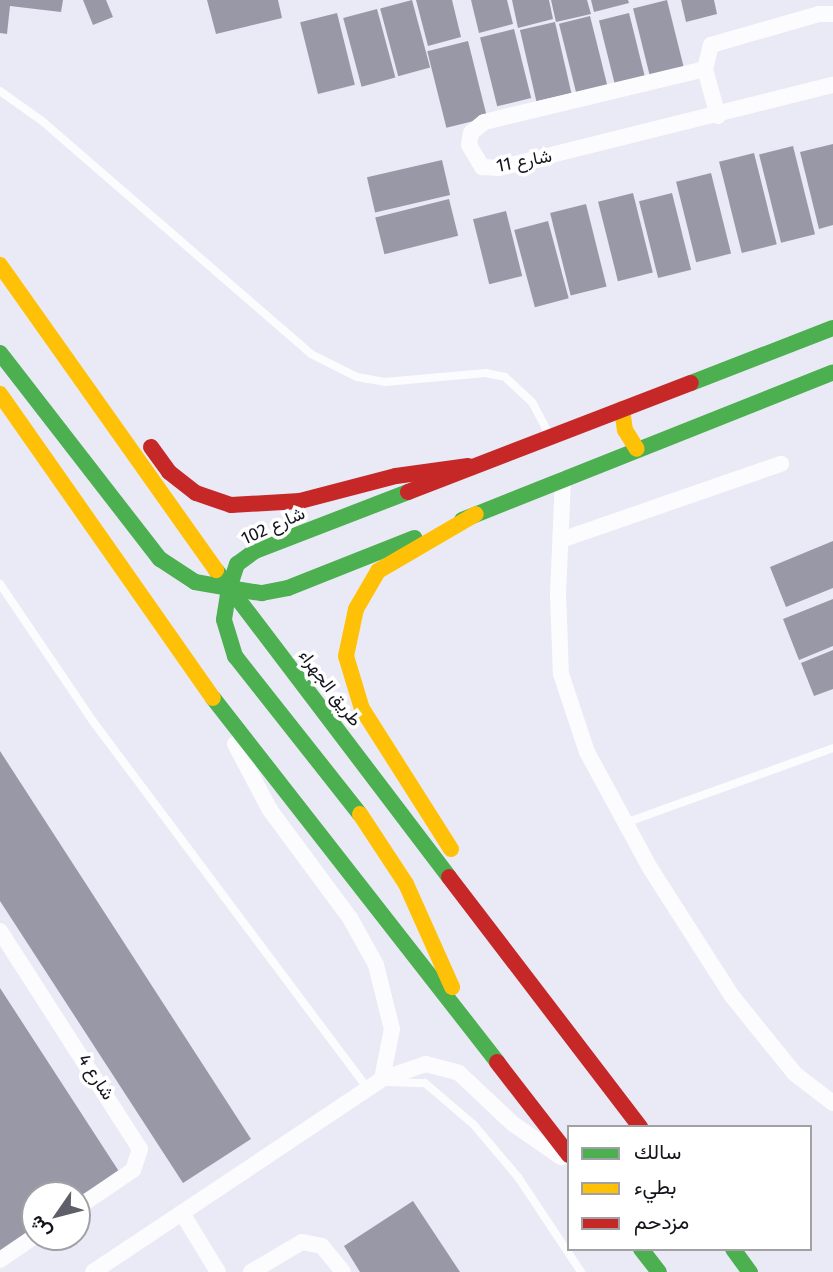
<!DOCTYPE html>
<html>
<head>
<meta charset="utf-8">
<style>
	body { margin:0 }
	#map { position:relative; width:833px; height:1272px; overflow:hidden; background:#eaeaf6; font-family:"Fira Sans",Vazirmatn,sans-serif }
	div>[style] { position:absolute }
	[style*='--x'] { left:calc(var(--x)*1px); top:calc(var(--y)*1px); width:calc(var(--w)*1px); rotate:calc(var(--a)*1deg) }
	.building>* { inset:0; background:#9898a7; transform-origin:0 0 }
	.lane>* { height:8px; margin:-4px; padding:0 4px; transform-origin:4px; border-radius:4px; background:#fcfcfe }
	.street>* { height:16px; margin:-8px; padding:0 8px; transform-origin:8px; border-radius:8px; background:#fcfcfe }
	.fast>* { height:16px; margin:-8px; padding:0 8px; transform-origin:8px; border-radius:8px; background:#4caf50 }
	.slow>* { height:16px; margin:-8px; padding:0 8px; transform-origin:8px; border-radius:8px; background:#ffc107 }
	.jam>* { height:16px; margin:-8px; padding:0 8px; transform-origin:8px; border-radius:8px; background:#c62828 }
	span { translate:-50% -50%; white-space:nowrap; text-align:center; line-height:1.15; -webkit-text-stroke:7px #fff; paint-order:stroke }
	.street-label { font-size:18px; color:#14141d }
	.legend { position:absolute; left:567px; top:1125px; width:245px; height:126px; box-sizing:border-box; background:#fff; border:2px solid #a1a1a5; margin:0; padding:9px 12px; list-style:none; font-size:21px; color:#14141d }
	.legend li { display:flex; align-items:center; gap:14px; height:35px }
	.legend b { width:35px; border:2px solid #a1a1a5 }
	.north { position:absolute; left:21px; top:1181px; width:70px; height:70px; box-sizing:border-box; background:#fff; border:2px solid #a1a1a5; border-radius:50%; rotate:235deg; font-size:19px; font-weight:700; line-height:28px; text-align:center; color:#14141d }
	.north::after { content:''; display:block; margin:auto; width:24px; height:32px; background:#5f5f69; clip-path:polygon(50% 0,100% 100%,50% 72%,0 100%) }
</style>
</head>
<body>
<div id="map">
	<div class="building">
		<i style="clip-path:polygon(0 0,63px 0,61px 12px,10px 6px,7px 34px,0 33px)"></i>
		<i style="clip-path:polygon(83px 0,106px 0,113px 17px,93px 25px)"></i>
		<i style="clip-path:polygon(207px 0,278px 0,282px 18px,216px 34px)"></i>
		<i style="left:412px;top:0;width:70px;height:33px;rotate:75deg"></i>
		<i style="clip-path:polygon(416px 0,452px 0,461px 37px,428px 46px)"></i>
		<i style="clip-path:polygon(471px 0,507px 0,513px 24px,479px 33px)"></i>
		<i style="clip-path:polygon(512px 0,549px 0,553px 19px,518px 28px)"></i>
		<i style="clip-path:polygon(551px 0,587px 0,591px 14px,556px 22px)"></i>
		<i style="clip-path:polygon(591px 0,628px 0,629px 3px,594px 12px)"></i>
		<i style="left:667px;top:0;width:71px;height:35px;rotate:76deg"></i>
		<i style="clip-path:polygon(681px 0,714px 0,717px 14px,686px 22px)"></i>
		<i style="left:377px;top:9px;width:71px;height:35px;rotate:75deg"></i>
		<i style="left:337px;top:13px;width:74px;height:38px;rotate:76deg"></i>
		<i style="left:629px;top:13px;width:68px;height:31px;rotate:76deg"></i>
		<i style="left:590px;top:16px;width:75px;height:32px;rotate:76deg"></i>
		<i style="left:555px;top:22px;width:73px;height:36px;rotate:77deg"></i>
		<i style="left:514px;top:29px;width:71px;height:35px;rotate:76deg"></i>
		<i style="left:468px;top:41px;width:79px;height:42px;rotate:76deg"></i>
		<i style="clip-path:polygon(833px 144px,833px 225px,819px 229px,800px 152px)"></i>
		<i style="left:793px;top:146px;width:91px;height:35px;rotate:76deg"></i>
		<i style="left:754px;top:153px;width:94px;height:36px;rotate:76deg"></i>
		<i style="left:442px;top:160px;width:36px;height:77px;rotate:77deg"></i>
		<i style="left:711px;top:173px;width:83px;height:36px;rotate:76deg"></i>
		<i style="left:633px;top:193px;width:82px;height:36px;rotate:76deg"></i>
		<i style="left:672px;top:193px;width:79px;height:34px;rotate:76deg"></i>
		<i style="left:449px;top:199px;width:38px;height:76px;rotate:76deg"></i>
		<i style="left:586px;top:204px;width:85px;height:37px;rotate:76deg"></i>
		<i style="left:506px;top:211px;width:67px;height:34px;rotate:76deg"></i>
		<i style="left:548px;top:221px;width:80px;height:35px;rotate:75deg"></i>
		<i style="clip-path:polygon(833px 541px,833px 588px,786px 607px,770px 567px)"></i>
		<i style="clip-path:polygon(833px 599px,833px 646px,799px 660px,783px 619px)"></i>
		<i style="clip-path:polygon(833px 650px,833px 689px,814px 696px,801px 663px)"></i>
		<i style="clip-path:polygon(0 751px,251px 1139px,183px 1183px,0 901px)"></i>
		<i style="clip-path:polygon(0 988px,120px 1173px,77px 1201px,77px 1195px,35px 1195px,35px 1228px,0 1251px)"></i>
		<i style="clip-path:polygon(413px 1201px,460px 1272px,360px 1272px,344px 1246px)"></i>
	</div>
	<div class="lane">
		<i style="--x:0;--y:91;--w:50;--a:35.3"></i>
		<i style="--x:41;--y:120;--w:357;--a:40.9"></i>
		<i style="--x:311;--y:354;--w:51;--a:26.6"></i>
		<i style="--x:357;--y:377;--w:28;--a:10"></i>
		<i style="--x:385;--y:382;--w:101;--a:-5.1"></i>
		<i style="--x:486;--y:373;--w:19;--a:12"></i>
		<i style="--x:505;--y:377;--w:37;--a:43"></i>
		<i style="--x:532;--y:402;--w:38;--a:62"></i>
		<i style="--x:0;--y:584;--w:164;--a:55.9"></i>
		<i style="--x:92;--y:720;--w:461;--a:53.2"></i>
		<i style="--x:625;--y:823;--w:221;--a:-19.8"></i>
		<i style="--x:388;--y:1082;--w:37;--a:2"></i>
		<i style="--x:425;--y:1083;--w:65;--a:40.6"></i>
		<i style="--x:474;--y:1125;--w:68;--a:49.8"></i>
		<i style="--x:518;--y:1177;--w:114;--a:56.4"></i>
	</div>
	<div class="street">
		<i style="--x:705;--y:69;--w:227;--a:166.5"></i>
		<i style="--x:484;--y:122;--w:17;--a:140"></i>
		<i style="--x:471;--y:133;--w:12;--a:99"></i>
		<i style="--x:469;--y:145;--w:26;--a:59"></i>
		<i style="--x:482;--y:167;--w:17;--a:3"></i>
		<i style="--x:499;--y:168;--w:344;--a:-14"></i>
		<i style="--x:718;--y:116;--w:49;--a:-105.5"></i>
		<i style="--x:705;--y:69;--w:25;--a:-76"></i>
		<i style="--x:711;--y:45;--w:112;--a:-16"></i>
		<i style="--x:819;--y:14;--w:14;--a:0"></i>
		<i style="--x:563;--y:479;--w:115;--a:92.5"></i>
		<i style="--x:558;--y:594;--w:80;--a:87.9"></i>
		<i style="--x:561;--y:674;--w:82;--a:71.6"></i>
		<i style="--x:587;--y:752;--w:132;--a:61.5"></i>
		<i style="--x:650;--y:868;--w:152;--a:57.4"></i>
		<i style="--x:732;--y:996;--w:100;--a:51.1"></i>
		<i style="--x:795;--y:1074;--w:48;--a:37.3"></i>
		<i style="--x:561;--y:540;--w:233;--a:-19.1"></i>
		<i style="--x:235;--y:744;--w:75;--a:62.1"></i>
		<i style="--x:270;--y:810;--w:134;--a:53.5"></i>
		<i style="--x:350;--y:918;--w:54;--a:61"></i>
		<i style="--x:376;--y:965;--w:66;--a:76"></i>
		<i style="--x:392;--y:1029;--w:51;--a:101.3"></i>
		<i style="--x:0;--y:931;--w:259;--a:57.3"></i>
		<i style="--x:140;--y:1149;--w:22;--a:108"></i>
		<i style="--x:133;--y:1170;--w:68;--a:145.8"></i>
		<i style="--x:182;--y:1213;--w:69;--a:58.6"></i>
		<i style="--x:0;--y:1260;--w:42;--a:-34.4"></i>
		<i style="--x:93;--y:1272;--w:348;--a:-33.7"></i>
		<i style="--x:382;--y:1079;--w:46;--a:-18.8"></i>
		<i style="--x:426;--y:1064;--w:34;--a:15"></i>
		<i style="--x:459;--y:1073;--w:73;--a:43.3"></i>
		<i style="--x:512;--y:1123;--w:60;--a:34.8"></i>
		<i style="--x:251;--y:1272;--w:59;--a:-30.5"></i>
		<i style="--x:302;--y:1242;--w:20;--a:11"></i>
		<i style="--x:322;--y:1246;--w:33;--a:51"></i>
	</div>
	<div class="fast">
		<i style="--x:0;--y:353;--w:261;--a:52.2"></i>
		<i style="--x:160;--y:559;--w:42;--a:33.3"></i>
		<i style="--x:195;--y:582;--w:35;--a:10"></i>
		<i style="--x:691;--y:383;--w:152;--a:-21.2"></i>
		<i style="--x:408;--y:492;--w:164;--a:158.9"></i>
		<i style="--x:255;--y:551;--w:22;--a:144"></i>
		<i style="--x:237;--y:564;--w:25;--a:108"></i>
		<i style="--x:229;--y:588;--w:33;--a:9"></i>
		<i style="--x:262;--y:593;--w:26;--a:-11"></i>
		<i style="--x:288;--y:588;--w:136;--a:-21.6"></i>
		<i style="--x:462;--y:520;--w:399;--a:-21.7"></i>
		<i style="--x:216;--y:570;--w:385;--a:52.8"></i>
		<i style="--x:229;--y:588;--w:32;--a:99"></i>
		<i style="--x:224;--y:620;--w:38;--a:73"></i>
		<i style="--x:235;--y:656;--w:201;--a:51.7"></i>
		<i style="--x:213;--y:698;--w:462;--a:52"></i>
		<i style="--x:641;--y:1249;--w:29;--a:52"></i>
		<i style="--x:733;--y:1249;--w:29;--a:54"></i>
	</div>
	<div class="slow">
		<i style="--x:0;--y:265;--w:374;--a:54.7"></i>
		<i style="--x:0;--y:394;--w:371;--a:55"></i>
		<i style="--x:622;--y:409;--w:21;--a:82"></i>
		<i style="--x:625;--y:430;--w:22;--a:58"></i>
		<i style="--x:360;--y:814;--w:84;--a:56.7"></i>
		<i style="--x:406;--y:884;--w:113;--a:65.9"></i>
		<i style="--x:451;--y:849;--w:166;--a:-122.4"></i>
		<i style="--x:362;--y:709;--w:55;--a:-106.8"></i>
		<i style="--x:346;--y:656;--w:48;--a:-78"></i>
		<i style="--x:356;--y:609;--w:44;--a:-59.9"></i>
		<i style="--x:378;--y:571;--w:113;--a:-30.2"></i>
	</div>
	<div class="jam">
		<i style="--x:151;--y:447;--w:31;--a:54"></i>
		<i style="--x:169;--y:472;--w:34;--a:38"></i>
		<i style="--x:196;--y:493;--w:37;--a:19"></i>
		<i style="--x:231;--y:505;--w:69;--a:-3.3"></i>
		<i style="--x:300;--y:501;--w:99;--a:-14.6"></i>
		<i style="--x:396;--y:476;--w:73;--a:-7.9"></i>
		<i style="--x:408;--y:492;--w:303;--a:-21.1"></i>
		<i style="--x:449;--y:877;--w:315;--a:52.6"></i>
		<i style="--x:497;--y:1062;--w:118;--a:52.3"></i>
	</div>
	<div class="street-label">
		<span style="left:524px;top:161px;rotate:-11deg">شارع 11</span>
		<span style="left:273px;top:526px;rotate:-24deg">شارع 102</span>
		<span style="left:330px;top:688px;rotate:53deg">طريق الجهراء</span>
		<span style="left:96px;top:1077px;rotate:57deg">شارع 4</span>
	</div>
	<ul class="legend">
	<li><b style="height:9px;background:#4caf50"></b>سالك</li>
	<li><b style="height:9px;background:#ffc107"></b>بطيء</li>
	<li><b style="height:9px;background:#c62828"></b>مزدحم</li>
	</ul>
	<div class="north">ش</div>
</div>
</body>
</html>
